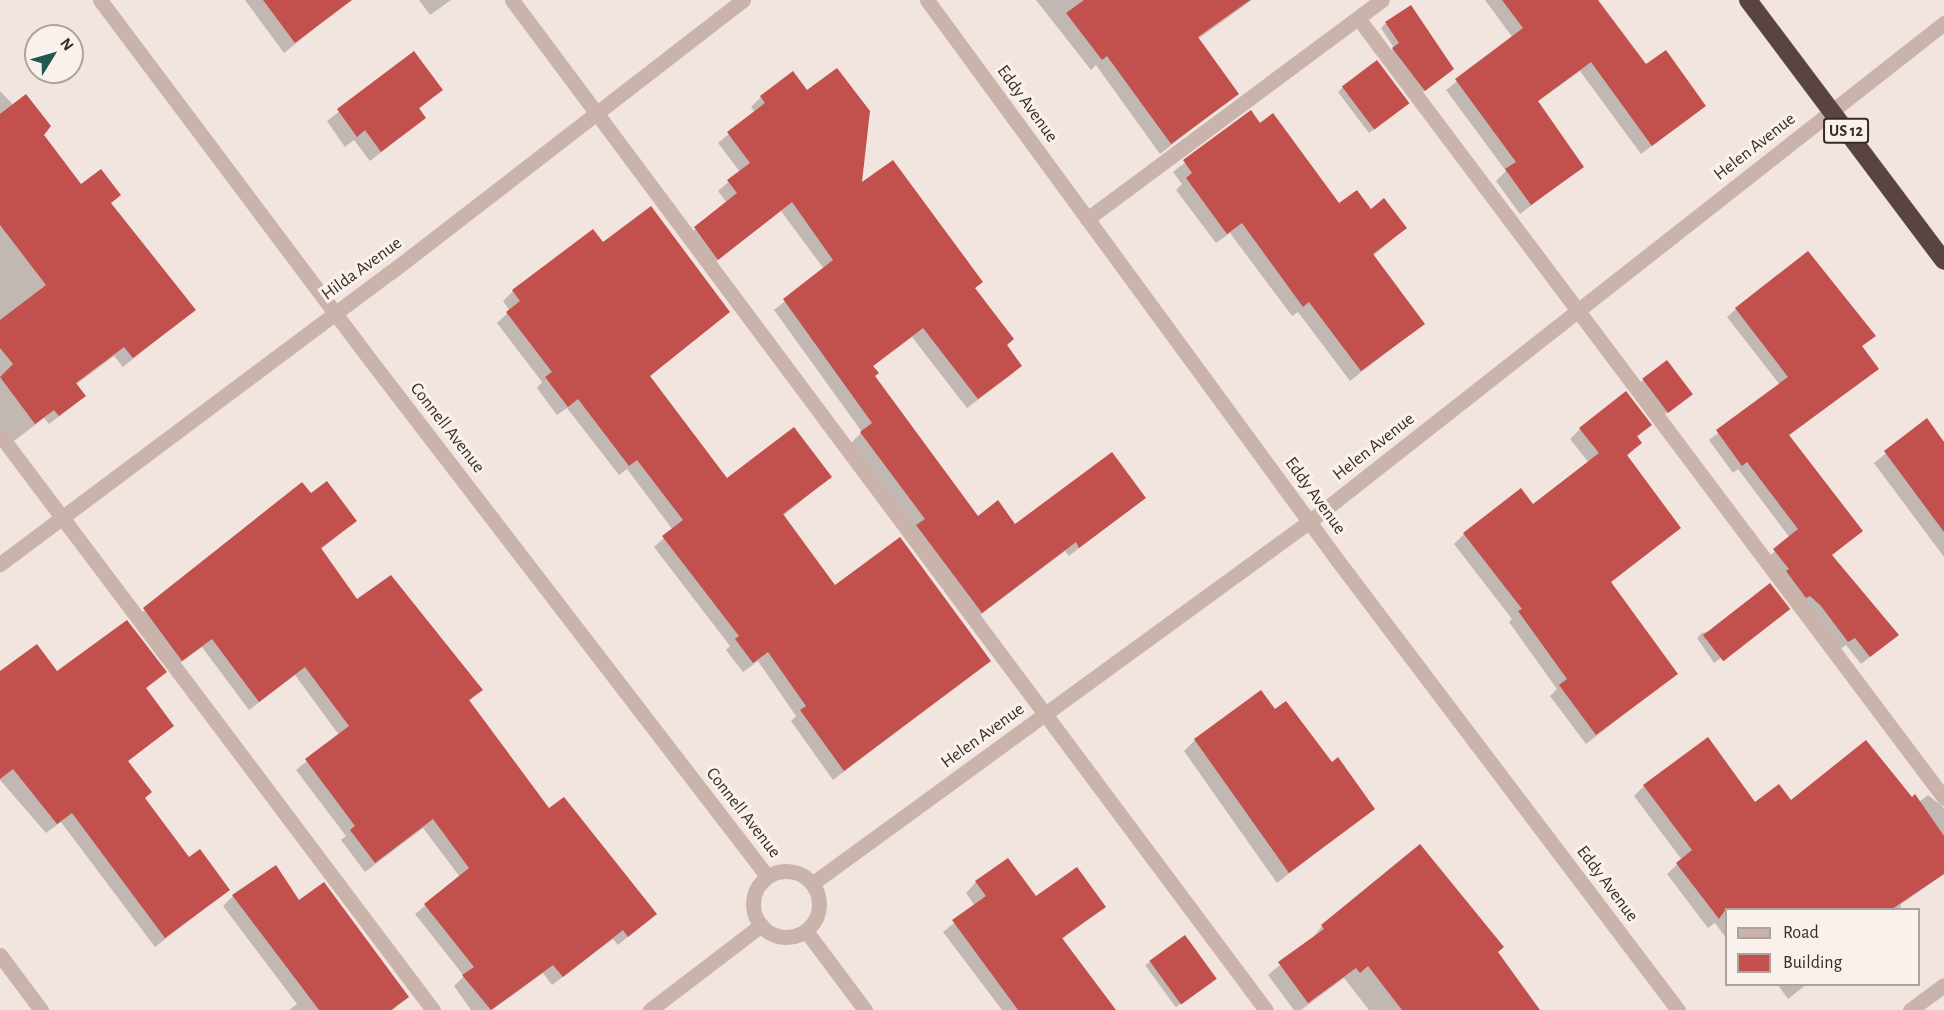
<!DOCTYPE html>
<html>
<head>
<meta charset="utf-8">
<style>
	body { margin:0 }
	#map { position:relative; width:1944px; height:1010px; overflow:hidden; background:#f2e5e0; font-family:"Alegreya Sans",sans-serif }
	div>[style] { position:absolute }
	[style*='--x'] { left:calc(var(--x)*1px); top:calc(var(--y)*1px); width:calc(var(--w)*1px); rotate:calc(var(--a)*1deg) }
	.shadow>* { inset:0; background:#0003; transform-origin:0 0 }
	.building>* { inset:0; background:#c2514e; transform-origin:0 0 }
	.minor>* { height:15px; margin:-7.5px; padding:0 7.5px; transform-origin:7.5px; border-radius:7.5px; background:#cab3ab }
	.minor>.ring { margin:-7.5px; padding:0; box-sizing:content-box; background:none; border:15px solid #cab3ab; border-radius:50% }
	.highway>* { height:18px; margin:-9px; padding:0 9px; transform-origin:9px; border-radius:9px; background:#594442 }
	span { translate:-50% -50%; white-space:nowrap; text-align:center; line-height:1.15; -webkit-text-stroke:6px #faf1ec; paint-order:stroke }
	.shield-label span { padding:2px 4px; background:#faf1ec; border:2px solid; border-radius:4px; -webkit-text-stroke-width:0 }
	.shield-label { font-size:16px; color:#382c2a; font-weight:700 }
	.street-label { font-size:18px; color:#382c2a }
	.legend { position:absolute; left:1725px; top:908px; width:195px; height:78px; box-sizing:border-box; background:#faf1ec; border:2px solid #aca29e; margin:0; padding:8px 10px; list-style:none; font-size:18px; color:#382c2a }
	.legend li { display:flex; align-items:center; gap:12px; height:30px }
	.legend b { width:30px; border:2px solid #aca29e }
	.north { position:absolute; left:24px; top:24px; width:60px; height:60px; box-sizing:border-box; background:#faf1ec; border:2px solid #aca29e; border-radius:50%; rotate:53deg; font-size:16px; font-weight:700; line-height:24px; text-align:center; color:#382c2a }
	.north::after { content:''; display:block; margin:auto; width:21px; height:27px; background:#215951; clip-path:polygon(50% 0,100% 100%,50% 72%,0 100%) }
</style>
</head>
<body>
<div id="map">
	<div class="shadow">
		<i style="clip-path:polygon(245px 0,330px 0,337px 10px,284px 53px)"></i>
		<i style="clip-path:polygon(419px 0,451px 0,430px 15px)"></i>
		<i style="clip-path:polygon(1036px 0,1252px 0,1198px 39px,1237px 94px,1160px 154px,1096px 65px,1091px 70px)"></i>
		<i style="clip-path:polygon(1485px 0,1596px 0,1646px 66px,1704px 106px,1641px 154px,1580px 71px,1537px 102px,1582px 167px,1520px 214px,1496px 181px,1506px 171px,1446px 90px,1513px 38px)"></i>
		<i style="clip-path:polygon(1386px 23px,1446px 74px,1419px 95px,1388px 54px,1394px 48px,1381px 28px)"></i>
		<i style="clip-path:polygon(414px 53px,441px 90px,418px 110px,424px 118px,370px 161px,354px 140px,345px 147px,327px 121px)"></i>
		<i style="clip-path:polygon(1343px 87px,1402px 108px,1369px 133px,1338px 92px)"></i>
		<i style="clip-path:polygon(0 91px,42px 135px,80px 186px,110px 204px,194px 310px,123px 367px,114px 356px,75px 385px,84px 396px,74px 405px,49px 424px,44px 418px,5px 448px,0 442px)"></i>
		<i style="clip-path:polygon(761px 97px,860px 185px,981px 282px,974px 289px,1020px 366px,1011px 375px,967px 408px,912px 337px,872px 367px,873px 377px,978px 518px,1015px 526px,1144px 498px,1069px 556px,1065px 551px,971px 622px,851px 443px,862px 432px,774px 310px,824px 269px,781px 211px,707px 268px,685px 238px,727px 203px,718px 191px,740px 172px,718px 143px,755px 112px,751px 107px)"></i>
		<i style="clip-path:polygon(1250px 112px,1339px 206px,1370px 211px,1405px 228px,1373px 256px,1423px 324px,1350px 381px,1298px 312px,1292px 316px,1230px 233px,1216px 243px,1176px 190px,1182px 184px,1173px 172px)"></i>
		<i style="clip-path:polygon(593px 231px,603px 244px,728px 312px,649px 377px,727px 480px,830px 477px,783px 516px,834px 587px,989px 661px,833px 780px,791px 721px,796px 716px,758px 661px,743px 672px,726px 650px,730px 646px,654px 547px,673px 530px,627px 469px,619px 475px,567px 408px,557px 415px,537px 388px,542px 382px,497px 323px,510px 311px,503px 301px,513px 291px)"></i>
		<i style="clip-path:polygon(1736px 309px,1874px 336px,1861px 347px,1877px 369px,1788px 436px,1831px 556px,1888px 643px,1861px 664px,1846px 645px,1839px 650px,1766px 559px,1790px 538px,1738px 469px,1733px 473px,1709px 440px,1780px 385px,1727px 317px)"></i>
		<i style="clip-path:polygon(1667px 362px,1686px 399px,1661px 417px,1637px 385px)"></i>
		<i style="clip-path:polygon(1926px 421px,1944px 444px,1944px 557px,1874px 463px)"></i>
		<i style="clip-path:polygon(1650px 425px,1636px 438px,1640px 443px,1626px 457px,1679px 527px,1610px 583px,1676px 674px,1586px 744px,1550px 696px,1557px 689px,1509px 622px,1512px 619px,1454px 544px,1464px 534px,1533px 506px,1589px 463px,1570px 439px,1580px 429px)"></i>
		<i style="clip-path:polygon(302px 484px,310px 495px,355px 521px,320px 550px,357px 601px,481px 690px,468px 702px,548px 810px,655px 914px,618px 945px,613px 939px,552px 985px,543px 973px,492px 1010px,471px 1010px,454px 986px,464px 976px,415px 914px,460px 877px,423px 828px,365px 872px,341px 840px,346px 836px,296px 770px,339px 735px,295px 675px,249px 710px,202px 647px,172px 669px,134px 619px)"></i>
		<i style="clip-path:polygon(1788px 609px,1714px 663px,1697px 638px,1702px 633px)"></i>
		<i style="clip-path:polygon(165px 672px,145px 689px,172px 726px,127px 762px,143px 798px,189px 859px,228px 890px,155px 947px,61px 822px,46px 833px,0 780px,0 673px)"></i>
		<i style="clip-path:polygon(1275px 711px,1373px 809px,1277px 883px,1184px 751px,1195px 740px)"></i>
		<i style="clip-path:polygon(1644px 786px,1755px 804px,1919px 802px,1928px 795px,1944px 808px,1944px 874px,1901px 904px,1900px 910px,1726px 910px,1726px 938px,1715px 923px,1708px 928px,1667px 874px,1682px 860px,1634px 796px)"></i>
		<i style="clip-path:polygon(976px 882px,1036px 898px,1104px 907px,1061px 940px,1102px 1010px,1002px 1010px,943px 932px,975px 906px,966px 893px)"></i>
		<i style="clip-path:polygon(233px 896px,299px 902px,407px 997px,393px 1010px,289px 1010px,297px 1004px,223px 906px)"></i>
		<i style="clip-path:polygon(1322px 926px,1497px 953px,1538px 1010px,1369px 1010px,1344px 978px,1301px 1010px,1294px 1010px,1268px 975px,1312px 939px)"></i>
		<i style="left:1184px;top:937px;width:52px;height:48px;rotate:54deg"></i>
		<i style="clip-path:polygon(1777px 984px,1807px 984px,1788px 999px)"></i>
	</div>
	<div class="building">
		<i style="clip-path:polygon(263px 0,352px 0,295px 43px)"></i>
		<i style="clip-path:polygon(1084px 0,1250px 0,1198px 37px,1239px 94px,1171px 144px,1107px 56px,1102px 60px,1066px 13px)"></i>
		<i style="clip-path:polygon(1502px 0,1598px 0,1646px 64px,1666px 50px,1706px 106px,1652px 146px,1591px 62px,1538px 101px,1584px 167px,1531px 205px,1505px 169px,1516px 162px,1455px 79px,1523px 28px)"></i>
		<i style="clip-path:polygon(1411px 5px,1454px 69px,1425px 91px,1392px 48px,1399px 43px,1385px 22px)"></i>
		<i style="clip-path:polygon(414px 51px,443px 90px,419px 108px,426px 118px,381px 152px,365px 130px,357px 137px,337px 109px)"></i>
		<i style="left:1377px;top:60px;width:54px;height:44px;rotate:53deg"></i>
		<i style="clip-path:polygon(837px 68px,870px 111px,862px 182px,893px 160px,983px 282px,975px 288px,1014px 339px,1007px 345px,1022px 366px,978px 399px,923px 328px,873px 366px,879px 373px,875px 376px,978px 516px,998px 500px,1015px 524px,1112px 452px,1146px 498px,1079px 548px,1076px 542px,982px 613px,916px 525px,925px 519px,860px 432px,872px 423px,783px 299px,833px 260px,792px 202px,718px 260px,694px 227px,737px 193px,727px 180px,750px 163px,727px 132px,765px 103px,760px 96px,793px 71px,807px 90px)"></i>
		<i style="clip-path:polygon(26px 94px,51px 126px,44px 135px,81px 184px,101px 169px,121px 195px,111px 203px,196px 310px,133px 358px,124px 347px,76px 383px,86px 396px,59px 416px,54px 410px,35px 424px,0 377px,13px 364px,0 348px,0 320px,46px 285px,0 225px,0 114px)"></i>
		<i style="clip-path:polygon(1251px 110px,1260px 123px,1273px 113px,1339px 203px,1357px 190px,1371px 209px,1384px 198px,1407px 228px,1373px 254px,1425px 324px,1361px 371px,1309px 302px,1303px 307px,1242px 223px,1227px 234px,1186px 178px,1192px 173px,1183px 160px)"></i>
		<i style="clip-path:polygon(651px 206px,730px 312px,650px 376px,727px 478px,794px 427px,832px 477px,783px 514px,835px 585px,900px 537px,991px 661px,844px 771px,800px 710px,806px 706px,768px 652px,753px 663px,735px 639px,739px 636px,662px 536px,683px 520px,637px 460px,629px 466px,578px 399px,568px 407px,545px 377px,552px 372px,506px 312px,520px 301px,512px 290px,593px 229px,603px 242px)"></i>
		<i style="clip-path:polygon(1808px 251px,1876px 336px,1862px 346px,1879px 369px,1789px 435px,1863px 531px,1832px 555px,1899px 635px,1870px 657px,1855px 638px,1848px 642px,1821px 606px,1810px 596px,1806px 598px,1786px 571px,1789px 569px,1773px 549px,1798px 529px,1747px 462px,1742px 466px,1716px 430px,1788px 377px,1735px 308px)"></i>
		<i style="left:1667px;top:360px;width:43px;height:31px;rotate:53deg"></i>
		<i style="clip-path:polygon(1626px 391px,1652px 425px,1637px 436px,1642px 443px,1627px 455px,1681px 528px,1611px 582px,1678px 674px,1596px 735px,1559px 685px,1567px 679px,1518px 611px,1522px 609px,1463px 533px,1521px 488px,1533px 504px,1599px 453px,1579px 428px)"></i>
		<i style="clip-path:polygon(1927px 418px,1944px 442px,1944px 532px,1884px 451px)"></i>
		<i style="clip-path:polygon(327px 481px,357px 521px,321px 548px,357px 599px,391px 575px,483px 690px,469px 700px,549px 808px,564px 797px,657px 914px,628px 937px,623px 930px,563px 977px,553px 965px,491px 1010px,462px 975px,474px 967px,424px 904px,469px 868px,433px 819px,375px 863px,350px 830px,355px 826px,305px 759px,349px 726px,305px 667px,259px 702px,212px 639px,182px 661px,143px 608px,302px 482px,311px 493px)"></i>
		<i style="left:1770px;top:583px;width:33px;height:85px;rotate:52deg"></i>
		<i style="clip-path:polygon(127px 620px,167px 672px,146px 688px,174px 726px,128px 761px,152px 792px,145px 798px,189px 857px,200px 849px,230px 890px,165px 938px,72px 813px,57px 824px,13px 769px,0 779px,0 671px,37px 644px,57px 671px)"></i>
		<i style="clip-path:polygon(1261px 690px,1275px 709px,1286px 701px,1332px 762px,1338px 757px,1375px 809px,1289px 873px,1194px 739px)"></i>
		<i style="clip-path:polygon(1708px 737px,1755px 802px,1779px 784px,1791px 800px,1866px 740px,1912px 797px,1915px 794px,1944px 836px,1944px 874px,1892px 909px,1726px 909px,1719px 919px,1676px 863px,1692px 850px,1643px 785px)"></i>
		<i style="clip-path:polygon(1420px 844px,1504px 947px,1498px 952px,1540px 1010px,1402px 1010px,1368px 966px,1360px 973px,1356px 968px,1308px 1003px,1278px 962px,1324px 929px,1321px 925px)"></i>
		<i style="clip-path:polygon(1008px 858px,1036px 896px,1077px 867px,1106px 907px,1062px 938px,1116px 1010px,1018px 1010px,952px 920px,986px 896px,975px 881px)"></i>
		<i style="clip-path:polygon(276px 865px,299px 900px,324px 882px,409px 997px,391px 1010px,319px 1010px,232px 895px)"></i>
		<i style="left:1185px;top:935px;width:54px;height:44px;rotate:54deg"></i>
	</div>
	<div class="minor">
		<i style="--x:100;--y:0;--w:451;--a:53.1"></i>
		<i style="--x:371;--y:361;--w:650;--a:52.44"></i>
		<i style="--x:512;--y:0;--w:1260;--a:53.26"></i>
		<i style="--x:927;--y:0;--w:695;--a:53.77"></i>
		<i style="--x:1338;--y:561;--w:563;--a:52.87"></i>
		<i style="--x:1358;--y:18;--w:976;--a:53.08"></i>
		<i style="--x:1087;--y:219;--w:367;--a:-36.6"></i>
		<i style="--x:0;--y:435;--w:720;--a:53.02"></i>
		<i style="--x:0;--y:564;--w:488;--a:-36.8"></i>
		<i style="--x:391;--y:272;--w:445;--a:-37.7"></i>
		<i class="ring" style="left:753px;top:871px;width:51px;height:51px"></i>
		<i style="--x:813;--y:883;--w:615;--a:-36.07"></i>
		<i style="--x:1310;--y:521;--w:806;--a:-38.15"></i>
		<i style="--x:806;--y:931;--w:99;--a:53.2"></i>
		<i style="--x:0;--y:955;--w:69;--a:53.3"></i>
		<i style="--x:650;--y:1010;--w:140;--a:-37.4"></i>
		<i style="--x:1910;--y:1010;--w:42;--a:-36.3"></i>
	</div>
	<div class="highway">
		<i style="--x:1748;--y:0;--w:326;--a:53.1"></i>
	</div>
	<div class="shield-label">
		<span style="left:1846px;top:131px">US 12</span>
	</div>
	<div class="street-label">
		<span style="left:1027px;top:104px;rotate:54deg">Eddy Avenue</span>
		<span style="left:1755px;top:147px;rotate:-38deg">Helen Avenue</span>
		<span style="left:362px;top:269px;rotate:-36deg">Hilda Avenue</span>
		<span style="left:447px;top:428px;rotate:52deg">Connell Avenue</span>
		<span style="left:1374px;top:447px;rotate:-38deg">Helen Avenue</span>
		<span style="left:1315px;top:496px;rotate:54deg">Eddy Avenue</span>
		<span style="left:983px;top:736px;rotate:-36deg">Helen Avenue</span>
		<span style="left:743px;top:813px;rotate:52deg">Connell Avenue</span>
		<span style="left:1607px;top:884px;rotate:53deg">Eddy Avenue</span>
	</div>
	<ul class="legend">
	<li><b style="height:8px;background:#cab3ab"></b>Road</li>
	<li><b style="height:16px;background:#c2514e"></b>Building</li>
	</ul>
	<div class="north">N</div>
</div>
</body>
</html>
